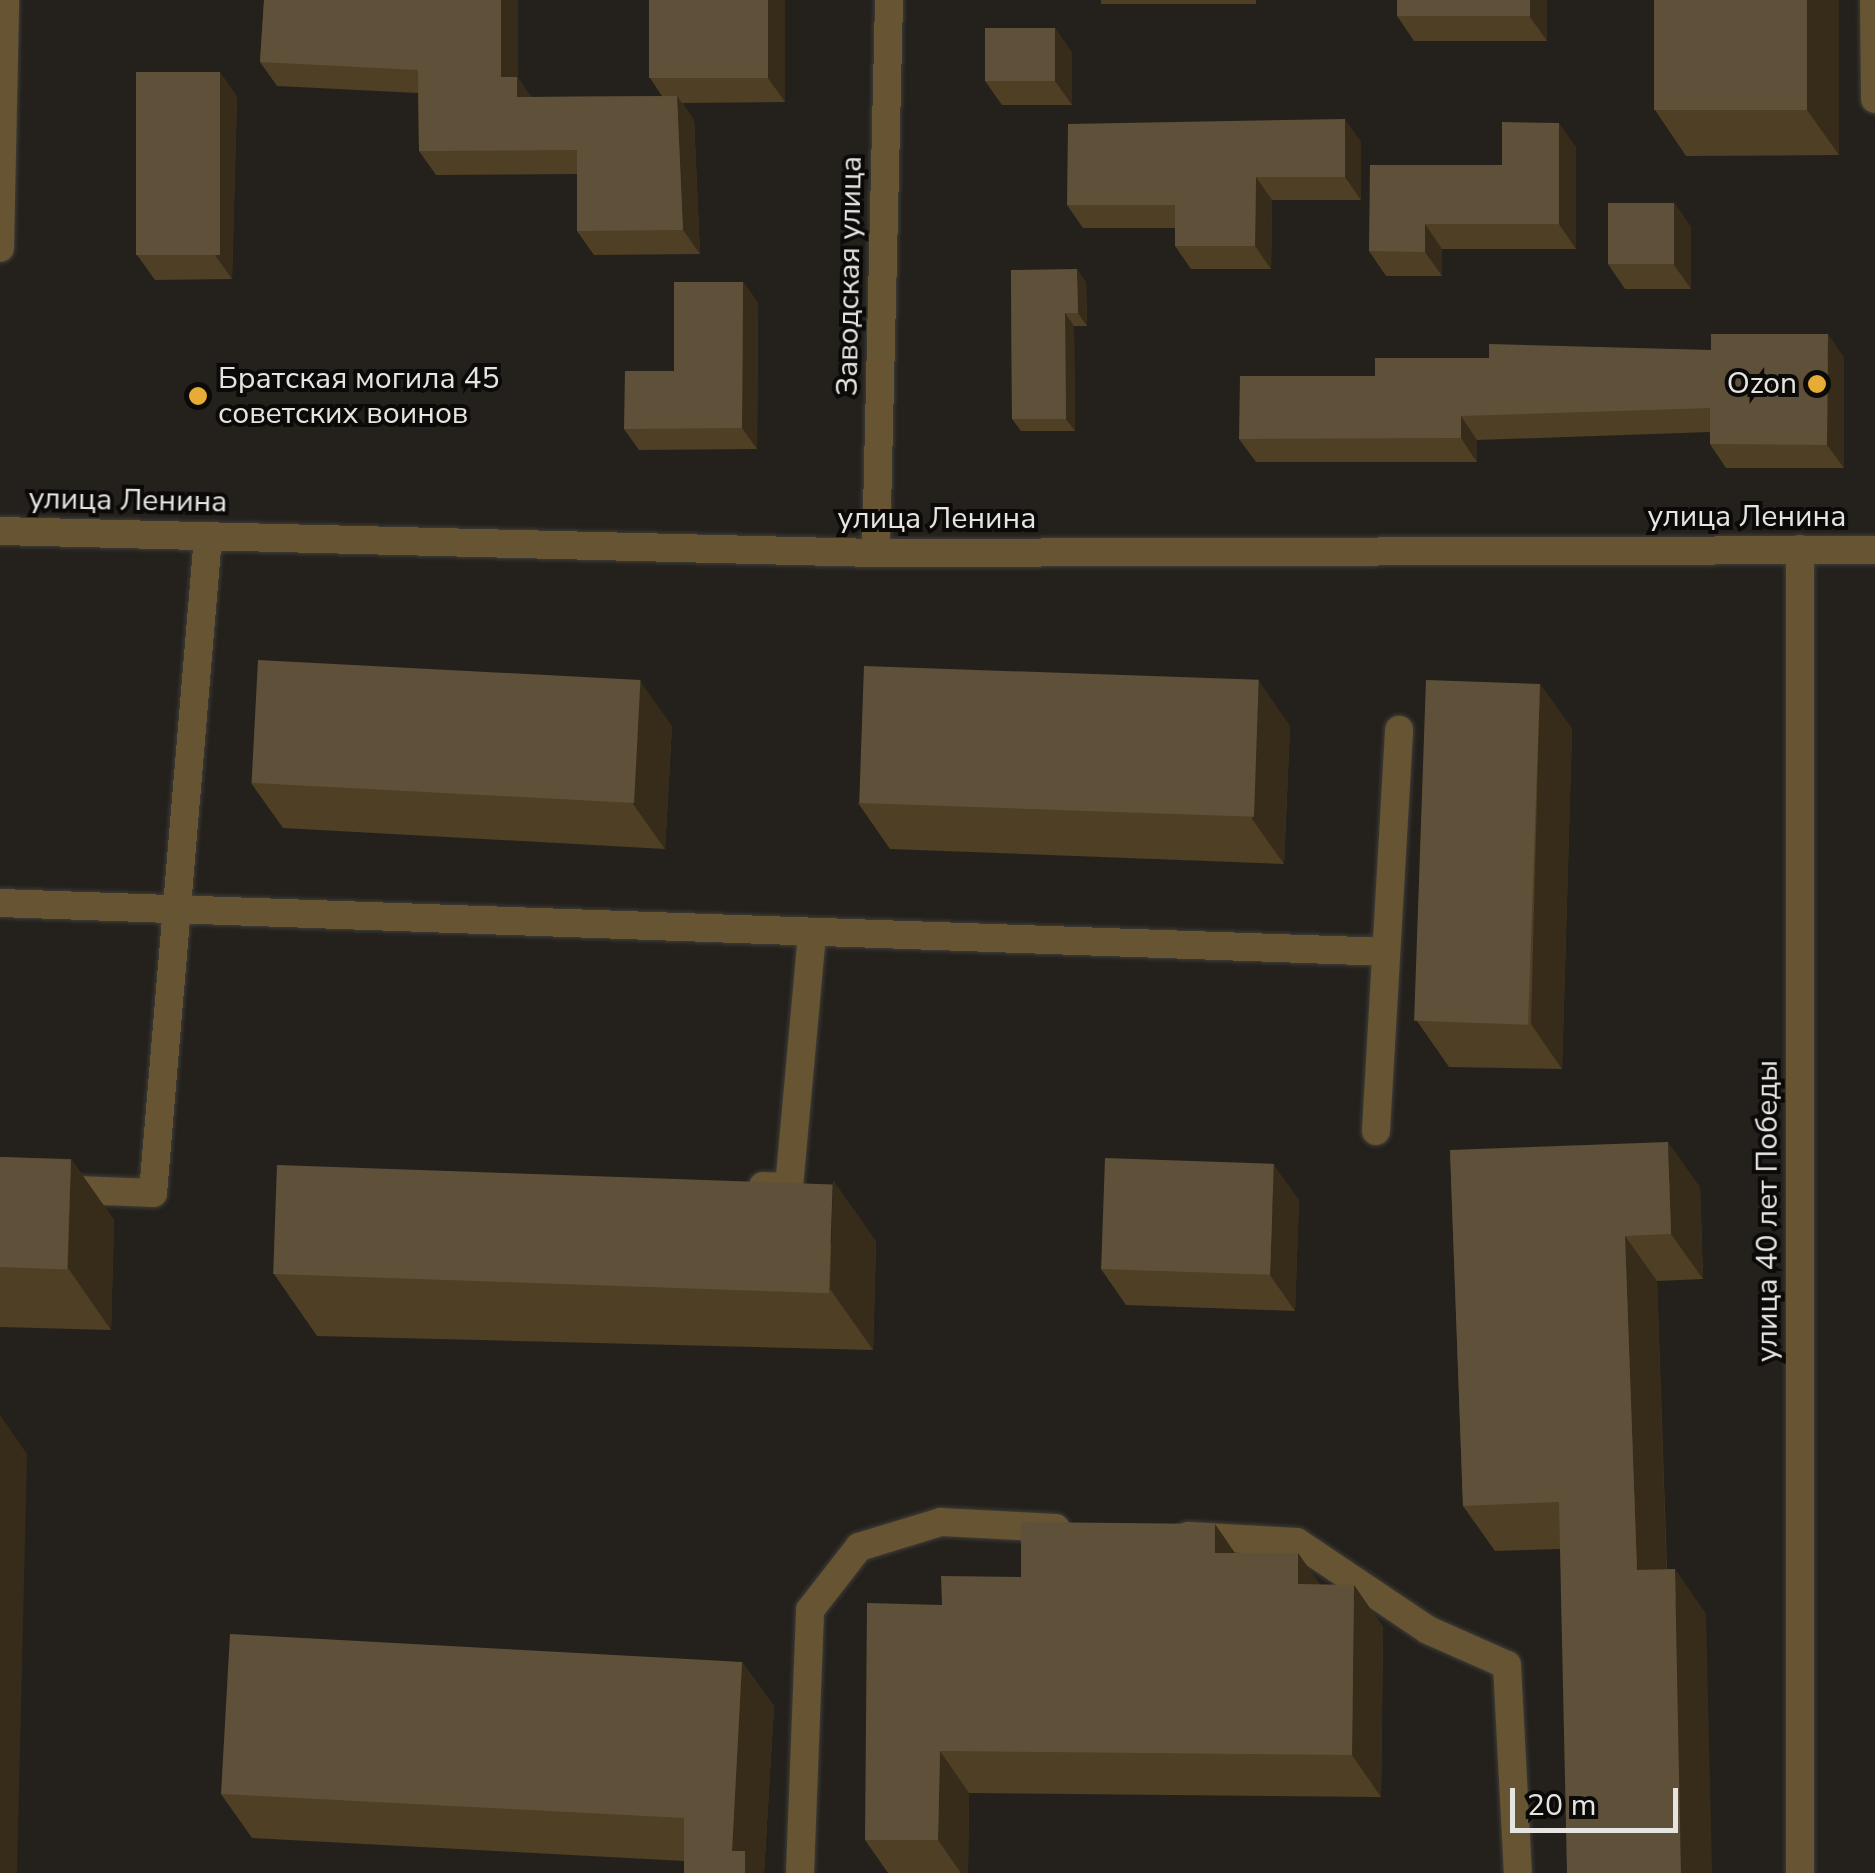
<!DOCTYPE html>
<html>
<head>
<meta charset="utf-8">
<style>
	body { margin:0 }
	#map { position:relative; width:1875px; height:1873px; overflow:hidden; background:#24211c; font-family:"Nunito Sans",sans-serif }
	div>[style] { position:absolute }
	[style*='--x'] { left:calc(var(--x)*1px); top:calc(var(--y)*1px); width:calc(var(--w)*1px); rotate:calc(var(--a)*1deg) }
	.roads { filter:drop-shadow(0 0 2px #3f3c38) drop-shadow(0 0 2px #3f3c38) }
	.service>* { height:28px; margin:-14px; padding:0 14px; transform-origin:14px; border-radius:14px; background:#665433 }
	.minor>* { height:28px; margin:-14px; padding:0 14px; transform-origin:14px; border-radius:14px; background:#665433 }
	.tertiary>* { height:28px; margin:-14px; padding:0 14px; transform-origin:14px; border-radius:14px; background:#665433 }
	.wall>* { inset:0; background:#4e3f25; transform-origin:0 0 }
	.shaded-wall>* { inset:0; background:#372c19 }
	.building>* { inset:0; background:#5f5139; transform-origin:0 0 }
	.dots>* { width:28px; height:28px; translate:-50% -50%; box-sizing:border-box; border:5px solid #0c0a08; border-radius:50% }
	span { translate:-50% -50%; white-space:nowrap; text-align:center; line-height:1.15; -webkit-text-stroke:8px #0c0a08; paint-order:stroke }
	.street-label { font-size:30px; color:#e6e4e1 }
	.poi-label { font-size:30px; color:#e6e4e1 }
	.left { translate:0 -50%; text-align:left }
	.right { translate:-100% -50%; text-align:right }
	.scale { position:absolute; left:1510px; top:1788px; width:168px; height:45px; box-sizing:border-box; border:5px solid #e6e4e1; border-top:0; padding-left:12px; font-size:30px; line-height:35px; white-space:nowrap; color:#e6e4e1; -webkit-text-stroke:8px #0c0a08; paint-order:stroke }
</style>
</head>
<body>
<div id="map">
	<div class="roads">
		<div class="service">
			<i style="--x:0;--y:903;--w:1387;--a:2.02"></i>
			<i style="--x:1376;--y:1131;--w:402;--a:-86.7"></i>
			<i style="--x:763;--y:1186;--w:26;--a:2"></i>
			<i style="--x:789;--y:1187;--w:253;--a:-84.8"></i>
			<i style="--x:0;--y:1187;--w:153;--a:2.2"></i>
			<i style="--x:153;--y:1193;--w:659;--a:-85.21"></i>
			<i style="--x:1188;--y:1536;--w:109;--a:3.2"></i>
			<i style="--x:1297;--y:1542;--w:158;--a:33.9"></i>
			<i style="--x:1428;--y:1630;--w:86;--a:23.9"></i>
			<i style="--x:1507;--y:1665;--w:208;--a:87"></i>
			<i style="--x:800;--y:1873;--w:263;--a:-87.8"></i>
			<i style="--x:810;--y:1610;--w:80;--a:-52.1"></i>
			<i style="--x:859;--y:1547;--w:86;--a:-17"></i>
			<i style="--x:941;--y:1522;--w:115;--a:3"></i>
		</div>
		<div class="minor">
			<i style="--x:1874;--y:0;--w:99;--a:89.4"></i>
			<i style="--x:0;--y:248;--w:248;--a:-88.8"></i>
			<i style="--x:1800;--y:1873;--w:1324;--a:-90"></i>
		</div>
		<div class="tertiary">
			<i style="--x:0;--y:531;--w:876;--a:1.44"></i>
			<i style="--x:876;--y:553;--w:999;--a:-0.17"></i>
			<i style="--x:876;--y:553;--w:553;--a:-88.65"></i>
		</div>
	</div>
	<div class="wall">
		<i style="clip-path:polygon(264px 0,518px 0,518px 78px,531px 97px,662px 96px,650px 78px,785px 0,785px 102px,682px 103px,694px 120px,700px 254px,594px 255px,577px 231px,577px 174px,436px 175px,419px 151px,418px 93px,277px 86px,260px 62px)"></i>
		<i style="left:1101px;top:0;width:155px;height:4px"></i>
		<i style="clip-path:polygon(1397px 0,1547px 0,1547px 41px,1414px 41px,1397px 16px)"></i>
		<i style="clip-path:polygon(1839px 0,1839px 155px,1686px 156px,1655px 110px)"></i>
		<i style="clip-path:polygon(1055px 28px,1072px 53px,1072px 105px,1002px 105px,985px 81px)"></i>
		<i style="clip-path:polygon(237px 96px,232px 279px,155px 280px,137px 255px)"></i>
		<i style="clip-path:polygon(1361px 142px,1361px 200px,1272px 200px,1271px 269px,1191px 269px,1175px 246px,1175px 228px,1083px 228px,1067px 205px)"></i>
		<i style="clip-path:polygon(1576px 147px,1576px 249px,1442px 249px,1442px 276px,1386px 276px,1369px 251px,1502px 165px)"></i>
		<i style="clip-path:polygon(1674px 203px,1691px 227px,1691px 289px,1625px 289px,1608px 264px)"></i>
		<i style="clip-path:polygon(1011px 270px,1086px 282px,1087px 326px,1074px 326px,1075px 431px,1021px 431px,1012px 419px)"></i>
		<i style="clip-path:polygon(743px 282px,758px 303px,757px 449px,639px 450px,624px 429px,674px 371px)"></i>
		<i style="clip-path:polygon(1844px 357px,1844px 468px,1726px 468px,1710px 444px,1710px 432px,1477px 440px,1477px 462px,1256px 462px,1239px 439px,1375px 376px)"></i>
		<i style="clip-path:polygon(1540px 684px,1572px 729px,1562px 1069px,1449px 1067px,1417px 1021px)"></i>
		<i style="clip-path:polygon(672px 726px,665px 849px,283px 828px,251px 783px)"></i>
		<i style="clip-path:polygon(1290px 726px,1284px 864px,890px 849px,858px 803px)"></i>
		<i style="clip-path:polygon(1450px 1150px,1700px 1187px,1703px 1279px,1657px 1281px,1667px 1569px,1706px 1614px,1560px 1549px,1495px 1551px,1463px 1506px)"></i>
		<i style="clip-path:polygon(0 1157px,71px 1159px,114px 1220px,111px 1330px,0 1327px)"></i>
		<i style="clip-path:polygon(1299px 1200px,1295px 1311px,1126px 1305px,1101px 1269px)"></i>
		<i style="clip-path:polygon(876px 1241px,873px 1350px,317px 1336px,274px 1274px)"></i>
		<i style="clip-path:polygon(1235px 1553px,1298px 1553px,1320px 1585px,1354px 1585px,1383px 1627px,1381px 1797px,969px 1793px,968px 1873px,888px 1873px,865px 1840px,942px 1605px,1021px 1577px)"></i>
		<i style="clip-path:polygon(742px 1662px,774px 1706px,764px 1873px,684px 1873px,684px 1861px,252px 1838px,221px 1794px)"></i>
	</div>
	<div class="shaded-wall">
		<i style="clip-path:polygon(501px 0,518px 0,518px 78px,534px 101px,534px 121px,501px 77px)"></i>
		<i style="clip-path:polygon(768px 0,785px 0,785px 102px,768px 78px)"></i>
		<i style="clip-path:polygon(1530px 0,1547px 0,1547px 41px,1530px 17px)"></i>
		<i style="clip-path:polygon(1807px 0,1839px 0,1839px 155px,1807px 110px)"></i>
		<i style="clip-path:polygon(1055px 28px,1072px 53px,1072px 105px,1055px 81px)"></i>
		<i style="clip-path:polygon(220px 72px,237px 96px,232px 279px,215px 255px)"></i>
		<i style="clip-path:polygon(677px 96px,694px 120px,700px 254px,683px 230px)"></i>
		<i style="clip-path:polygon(1345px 119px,1361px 142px,1361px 200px,1345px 177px)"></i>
		<i style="clip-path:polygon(1559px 123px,1576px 147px,1576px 249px,1559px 224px)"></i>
		<i style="clip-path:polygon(1256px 177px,1272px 200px,1271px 269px,1255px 246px)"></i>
		<i style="clip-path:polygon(1674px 203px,1691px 227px,1691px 289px,1674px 265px)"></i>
		<i style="clip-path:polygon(1425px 224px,1442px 249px,1442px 276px,1425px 252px)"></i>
		<i style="clip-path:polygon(1077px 269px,1086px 282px,1087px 326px,1078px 313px)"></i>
		<i style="clip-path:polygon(743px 282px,758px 303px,757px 449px,742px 428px)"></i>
		<i style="clip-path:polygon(1065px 313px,1074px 326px,1075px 431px,1066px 419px)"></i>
		<i style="clip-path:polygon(1828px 334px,1844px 357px,1844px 468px,1827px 445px)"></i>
		<i style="clip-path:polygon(1461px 416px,1477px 440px,1477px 462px,1461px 438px)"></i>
		<i style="clip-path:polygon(640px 681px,672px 726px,665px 849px,633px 804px)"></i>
		<i style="clip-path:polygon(1259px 681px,1290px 726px,1284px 864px,1252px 819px)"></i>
		<i style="clip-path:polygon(1540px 684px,1572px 729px,1562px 1069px,1531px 1024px)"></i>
		<i style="clip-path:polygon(1668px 1142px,1700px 1187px,1703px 1279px,1671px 1234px)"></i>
		<i style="clip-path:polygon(71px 1159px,114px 1220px,111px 1330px,68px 1268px)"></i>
		<i style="clip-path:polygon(1274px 1165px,1299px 1200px,1295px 1311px,1270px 1275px)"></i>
		<i style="clip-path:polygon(833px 1180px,876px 1241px,873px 1350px,830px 1289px)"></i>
		<i style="clip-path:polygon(1625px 1236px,1657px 1281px,1668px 1615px,1637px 1570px)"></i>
		<i style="clip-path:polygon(0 1415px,27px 1454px,17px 1873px,0 1873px)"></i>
		<i style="clip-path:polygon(1215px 1524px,1244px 1566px,1215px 1553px)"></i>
		<i style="clip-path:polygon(1298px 1553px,1327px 1595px,1298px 1584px)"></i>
		<i style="clip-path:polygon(1675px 1569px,1706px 1614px,1712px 1873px,1681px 1873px)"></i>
		<i style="clip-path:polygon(1354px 1585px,1383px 1627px,1381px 1797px,1352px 1755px)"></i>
		<i style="clip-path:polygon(742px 1662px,774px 1706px,764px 1873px,745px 1873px,732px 1851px)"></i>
		<i style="clip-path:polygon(940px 1751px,969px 1793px,968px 1873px,961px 1873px,938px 1840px)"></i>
	</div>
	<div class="building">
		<i style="clip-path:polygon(264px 0,501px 0,501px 77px,517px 77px,517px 97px,677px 96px,683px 230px,577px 231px,577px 150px,419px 151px,418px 70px,260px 62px)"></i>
		<i style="left:649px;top:0;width:119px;height:78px"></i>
		<i style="left:1397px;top:0;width:133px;height:16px"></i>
		<i style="left:1654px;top:0;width:153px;height:110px"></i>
		<i style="left:985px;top:28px;width:70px;height:53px"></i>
		<i style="left:136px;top:72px;width:84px;height:183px"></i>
		<i style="clip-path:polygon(1345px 119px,1345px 177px,1256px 177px,1255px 246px,1175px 246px,1175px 205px,1067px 205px,1068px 124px)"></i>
		<i style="clip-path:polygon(1502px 122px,1559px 123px,1559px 224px,1425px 224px,1425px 252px,1369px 251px,1370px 165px,1502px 165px)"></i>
		<i style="left:1608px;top:203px;width:66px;height:61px"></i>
		<i style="clip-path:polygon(1077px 269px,1078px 313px,1065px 313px,1066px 419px,1012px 419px,1011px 270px)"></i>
		<i style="clip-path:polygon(674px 282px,743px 282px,742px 428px,624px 429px,625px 371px,674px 371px)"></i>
		<i style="clip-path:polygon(1711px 334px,1828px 334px,1827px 445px,1710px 444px,1710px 408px,1461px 416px,1461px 438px,1239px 439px,1240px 376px,1375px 376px,1375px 358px,1489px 358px,1489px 344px,1711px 350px)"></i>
		<i style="left:258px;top:660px;width:383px;height:123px;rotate:3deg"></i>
		<i style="left:864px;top:666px;width:395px;height:137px;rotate:2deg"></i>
		<i style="left:1426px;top:680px;width:114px;height:341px;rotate:2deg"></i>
		<i style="clip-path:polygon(1668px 1142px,1671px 1234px,1625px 1236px,1637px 1570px,1675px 1569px,1681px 1873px,1567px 1873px,1559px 1502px,1463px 1506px,1450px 1150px)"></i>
		<i style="left:0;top:1157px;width:71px;height:110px;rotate:2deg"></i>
		<i style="left:1105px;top:1158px;width:169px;height:111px;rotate:2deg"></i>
		<i style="left:277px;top:1165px;width:556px;height:109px;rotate:2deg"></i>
		<i style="clip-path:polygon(1021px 1522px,1215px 1524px,1215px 1553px,1298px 1553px,1298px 1584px,1354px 1585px,1352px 1755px,940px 1751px,938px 1840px,865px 1840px,867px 1603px,942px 1605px,941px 1576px,1021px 1577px)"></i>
		<i style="clip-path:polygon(230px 1634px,742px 1662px,732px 1851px,745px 1851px,745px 1873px,684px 1873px,684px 1818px,221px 1794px)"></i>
	</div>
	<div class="dots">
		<i style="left:1817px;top:384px;background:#e6ac36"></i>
		<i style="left:198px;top:396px;background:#e6ac36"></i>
	</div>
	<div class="street-label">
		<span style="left:850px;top:276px;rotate:-89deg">Заводская улица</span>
		<span style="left:128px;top:501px;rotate:1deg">улица Ленина</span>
		<span style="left:1747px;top:517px">улица Ленина</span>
		<span style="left:937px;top:519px">улица Ленина</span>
		<span style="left:1768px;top:1211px;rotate:-90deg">улица 40 лет Победы</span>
	</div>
	<div class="poi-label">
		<span class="left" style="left:218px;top:396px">Братская могила 45<br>советских воинов</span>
		<span class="right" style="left:1797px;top:384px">Ozon</span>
	</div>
	<div class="scale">20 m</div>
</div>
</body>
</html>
